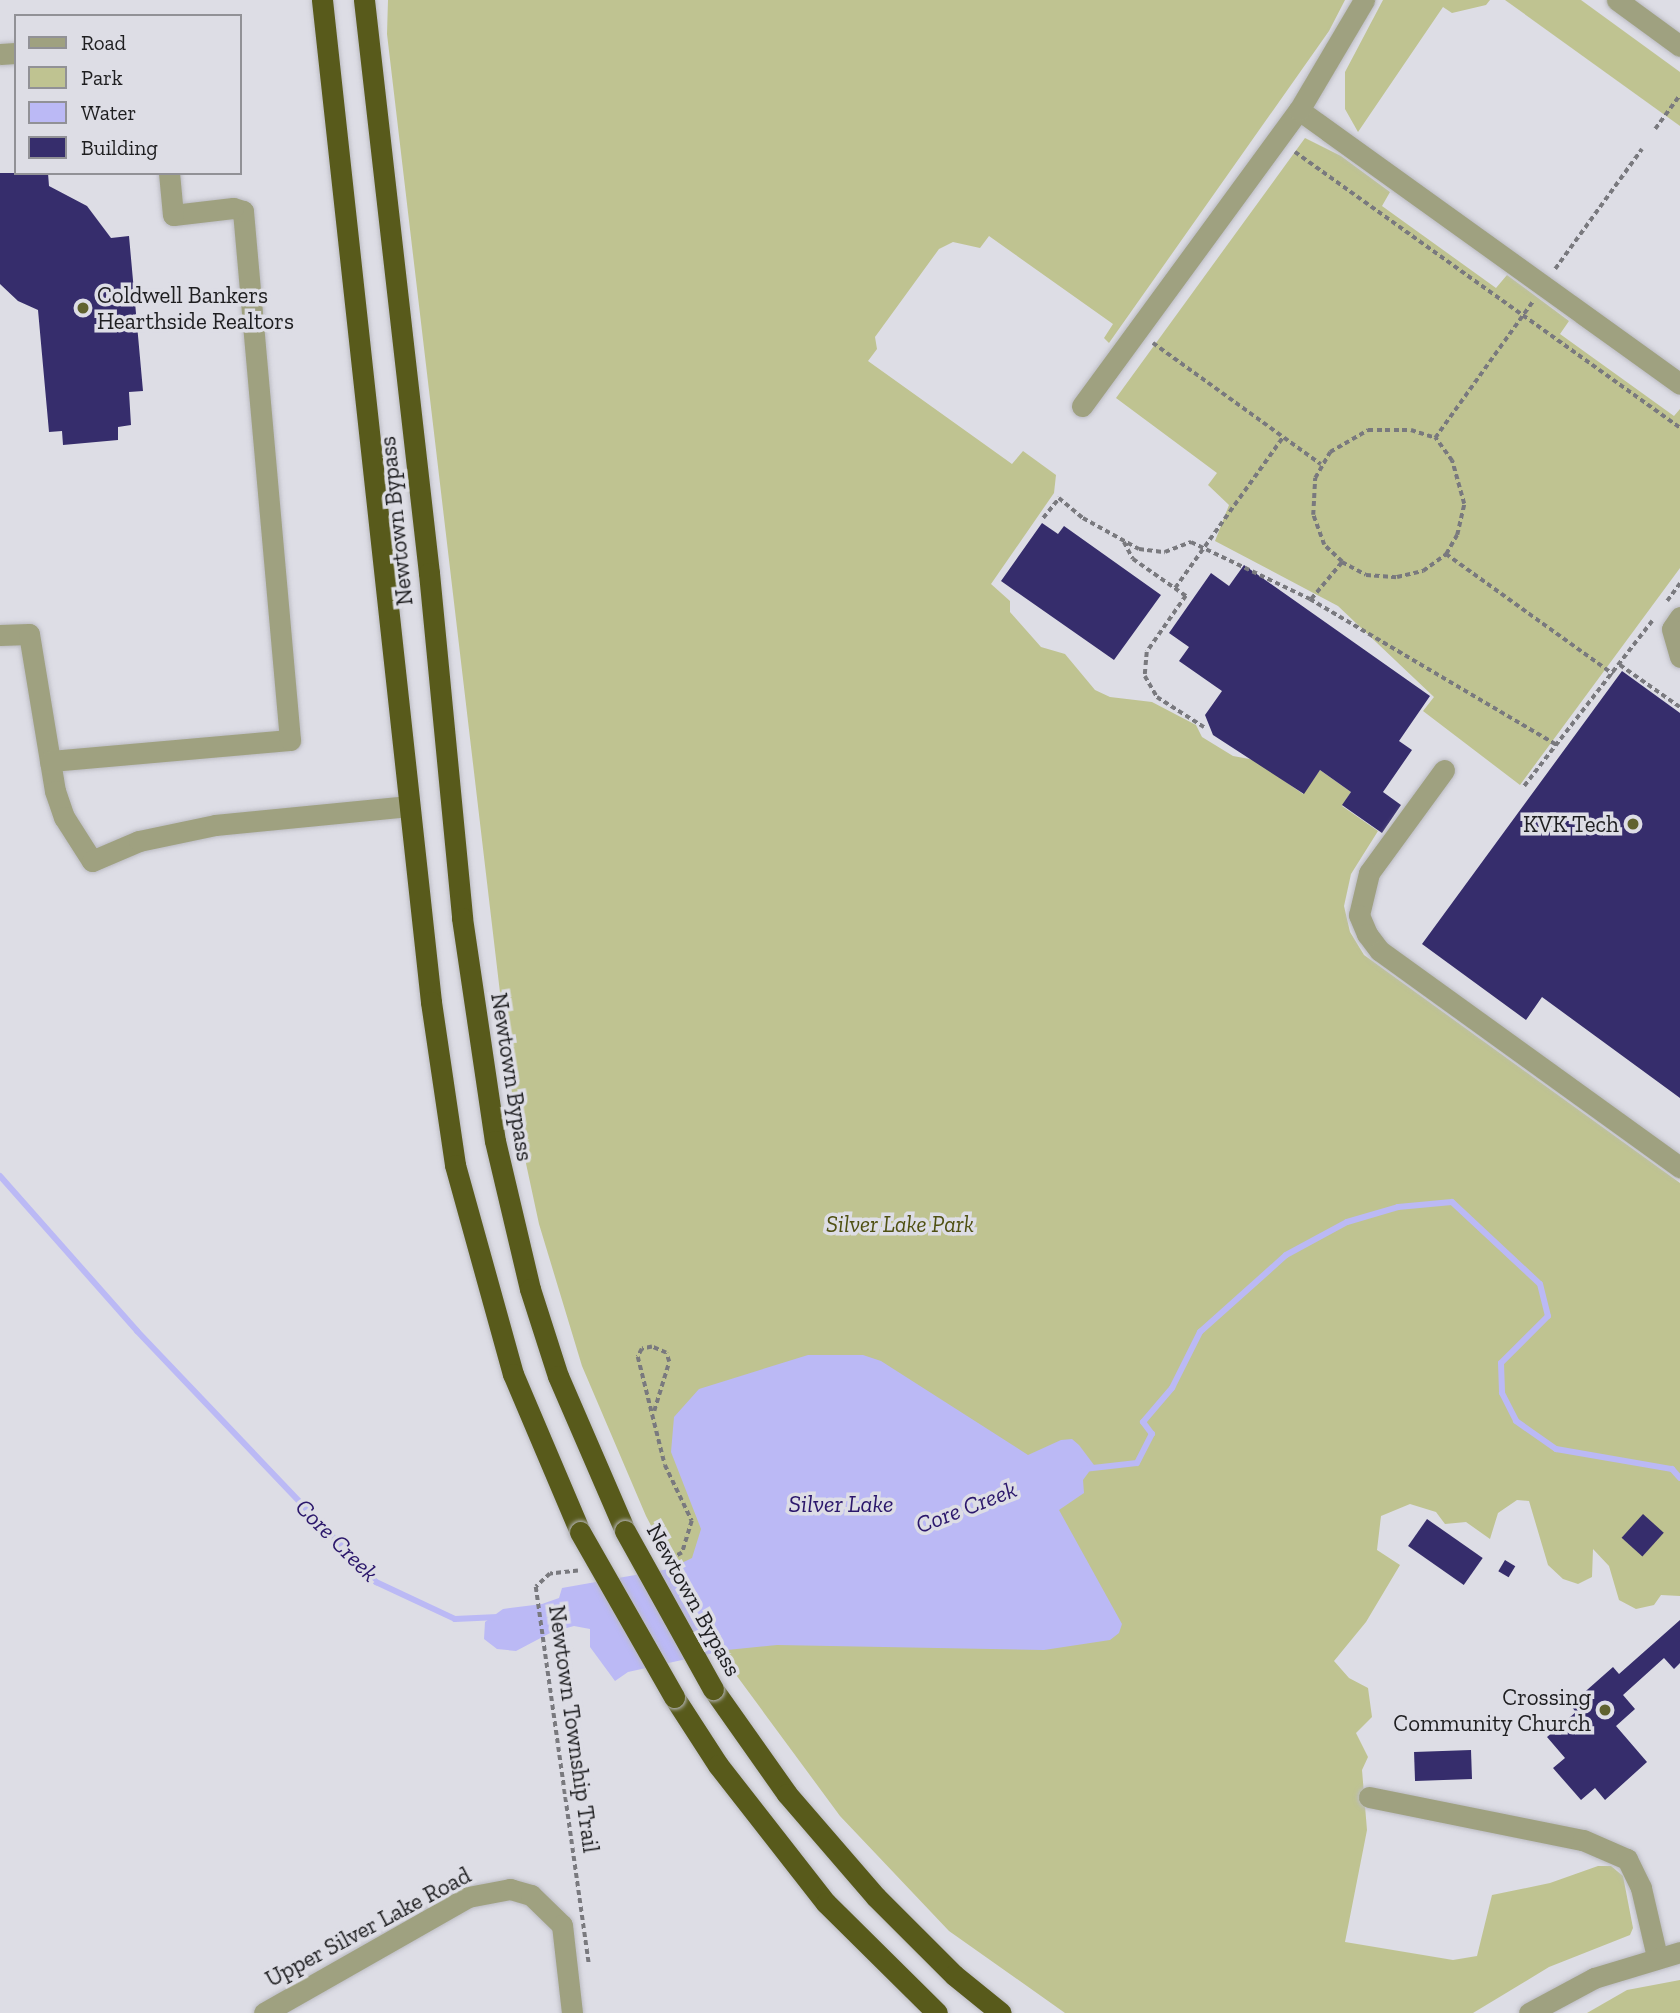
<!DOCTYPE html>
<html>
<head>
<meta charset="utf-8">
<style>
	body { margin:0 }
	#map { position:relative; width:1680px; height:2013px; overflow:hidden; background:#dddde5; font-family:"Zilla Slab",serif }
	div>[style] { position:absolute }
	[style*='--x'] { left:calc(var(--x)*1px); top:calc(var(--y)*1px); width:calc(var(--w)*1px); rotate:calc(var(--a)*1deg) }
	.green>* { inset:0; background:#bfc391 }
	.water>* { inset:0; background:#bbb9f5 }
	.stream>* { height:6px; margin:-3px; padding:0 3px; transform-origin:3px; border-radius:3px; background:#bbb9f5 }
	.building>* { inset:0; background:#362d6c; transform-origin:0 0 }
	.path>* { height:3.5px; margin-top:-1.75px; transform-origin:0; background:repeating-linear-gradient(90deg,#79797e 0 5px,transparent 0 8.5px) }
	.roads { filter:drop-shadow(0 0 2px #bbbbc2) drop-shadow(0 0 2px #bbbbc2) }
	.minor>* { height:21px; margin:-10.5px; padding:0 10.5px; transform-origin:10.5px; border-radius:10.5px; background:#9fa180 }
	.highway>* { height:21px; margin:-10.5px; padding:0 10.5px; transform-origin:10.5px; border-radius:10.5px; background:#585a1b }
	.bridges { filter:drop-shadow(0 0 2px #bbbbc2) drop-shadow(0 0 2px #bbbbc2) }
	.highway-bridge>* { height:21px; margin:-10.5px; padding:0 10.5px; transform-origin:10.5px; border-radius:10.5px; background:#585a1b }
	.dots>* { width:19px; height:19px; translate:-50% -50%; box-sizing:border-box; border:4px solid #dddde5; border-radius:50% }
	span { translate:-50% -50%; white-space:nowrap; text-align:center; line-height:1.15; -webkit-text-stroke:7px #dddde5; paint-order:stroke }
	.poi-label { font-size:23px; color:#1e1e20 }
	.left { translate:0 -50%; text-align:left }
	.right { translate:-100% -50%; text-align:right }
	.street-label { font-size:23px; color:#1e1e20 }
	.park-label { font-size:23px; color:#4f5012; font-style:italic }
	.water-label { font-size:24px; color:#2b176b; font-style:italic }
	.legend { position:absolute; left:14px; top:14px; width:228px; height:161px; box-sizing:border-box; background:#dddde5; border:2px solid #919196; margin:0; padding:9px 12px; list-style:none; font-size:21px; color:#1e1e20 }
	.legend li { display:flex; align-items:center; gap:14px; height:35px }
	.legend b { width:35px; border:2px solid #919196 }
</style>
</head>
<body>
<div id="map">
	<div class="green">
		<i style="clip-path:polygon(388px 0,1345px 0,1329px 31px,1109px 343px,1104px 338px,1113px 324px,989px 236px,980px 248px,953px 242px,939px 249px,875px 337px,877px 349px,868px 361px,1012px 464px,1023px 451px,1056px 475px,1054px 493px,991px 584px,1010px 601px,1010px 612px,1041px 647px,1065px 654px,1095px 690px,1110px 697px,1152px 702px,1196px 725px,1202px 737px,1233px 756px,1255px 760px,1303px 794px,1320px 770px,1351px 792px,1342px 806px,1378px 831px,1351px 874px,1344px 906px,1350px 932px,1364px 955px,1680px 1183px,1680px 1596px,1661px 1595px,1654px 1605px,1636px 1609px,1619px 1600px,1609px 1566px,1593px 1549px,1592px 1577px,1578px 1584px,1563px 1579px,1548px 1565px,1529px 1501px,1517px 1500px,1498px 1513px,1490px 1539px,1466px 1522px,1445px 1524px,1436px 1512px,1410px 1504px,1381px 1516px,1377px 1550px,1400px 1565px,1366px 1622px,1334px 1661px,1349px 1678px,1368px 1688px,1372px 1717px,1356px 1733px,1368px 1757px,1362px 1770px,1367px 1830px,1345px 1942px,1453px 1960px,1477px 1956px,1492px 1895px,1550px 1883px,1598px 1866px,1611px 1866px,1623px 1876px,1633px 1928px,1630px 1935px,1549px 1967px,1473px 2013px,1065px 2013px,949px 1931px,840px 1816px,714px 1645px,646px 1516px,582px 1366px,539px 1224px,513px 1103px,387px 34px)"></i>
		<i style="clip-path:polygon(1383px 0,1490px 0,1486px 5px,1452px 13px,1443px 7px,1358px 132px,1345px 109px,1345px 72px)"></i>
		<i style="clip-path:polygon(1505px 0,1581px 0,1680px 72px,1680px 126px)"></i>
		<i style="clip-path:polygon(1305px 138px,1341px 156px,1390px 192px,1382px 206px,1496px 288px,1507px 275px,1569px 321px,1560px 334px,1674px 416px,1680px 409px,1680px 568px,1520px 785px,1423px 711px,1434px 697px,1338px 606px,1215px 541px,1229px 505px,1208px 485px,1217px 473px,1116px 398px)"></i>
		<i style="clip-path:polygon(1680px 1980px,1680px 2013px,1587px 2013px,1627px 1990px)"></i>
	</div>
	<div class="water">
		<i style="clip-path:polygon(808px 1355px,863px 1355px,881px 1361px,1028px 1455px,1061px 1440px,1072px 1439px,1079px 1445px,1094px 1465px,1083px 1480px,1084px 1493px,1059px 1510px,1122px 1624px,1119px 1633px,1110px 1640px,1044px 1650px,777px 1645px,727px 1650px,628px 1672px,615px 1681px,590px 1647px,590px 1629px,574px 1626px,552px 1632px,516px 1651px,497px 1649px,484px 1639px,485px 1622px,503px 1609px,542px 1604px,559px 1598px,562px 1588px,669px 1569px,692px 1558px,701px 1529px,671px 1452px,674px 1417px,699px 1389px)"></i>
	</div>
	<div class="stream">
		<i style="--x:0;--y:1176;--w:207;--a:48.5"></i>
		<i style="--x:137;--y:1331;--w:347;--a:46.4"></i>
		<i style="--x:376;--y:1582;--w:87;--a:25.1"></i>
		<i style="--x:455;--y:1619;--w:43;--a:-2.7"></i>
		<i style="--x:1084;--y:1469;--w:53;--a:-6.5"></i>
		<i style="--x:1137;--y:1463;--w:33;--a:-63"></i>
		<i style="--x:1152;--y:1434;--w:15;--a:-127"></i>
		<i style="--x:1143;--y:1422;--w:45;--a:-49.5"></i>
		<i style="--x:1172;--y:1388;--w:63;--a:-63.4"></i>
		<i style="--x:1200;--y:1332;--w:115;--a:-41.8"></i>
		<i style="--x:1286;--y:1255;--w:69;--a:-28.4"></i>
		<i style="--x:1347;--y:1222;--w:53;--a:-16.4"></i>
		<i style="--x:1398;--y:1207;--w:54;--a:-5.3"></i>
		<i style="--x:1452;--y:1202;--w:120;--a:43"></i>
		<i style="--x:1540;--y:1284;--w:33;--a:76"></i>
		<i style="--x:1548;--y:1316;--w:66;--a:135"></i>
		<i style="--x:1501;--y:1363;--w:30;--a:88"></i>
		<i style="--x:1502;--y:1393;--w:31;--a:63"></i>
		<i style="--x:1516;--y:1421;--w:49;--a:35"></i>
		<i style="--x:1556;--y:1449;--w:118;--a:9.8"></i>
		<i style="--x:1672;--y:1469;--w:12;--a:48"></i>
	</div>
	<div class="building">
		<i style="clip-path:polygon(0 173px,48px 173px,49px 186px,87px 206px,111px 238px,129px 236px,143px 391px,129px 392px,131px 425px,118px 427px,118px 440px,63px 445px,62px 431px,49px 432px,38px 310px,18px 301px,0 284px)"></i>
		<i style="clip-path:polygon(1042px 523px,1058px 534px,1064px 526px,1161px 595px,1114px 660px,1001px 581px)"></i>
		<i style="clip-path:polygon(1244px 565px,1430px 696px,1399px 741px,1412px 750px,1383px 792px,1401px 805px,1382px 833px,1342px 805px,1351px 792px,1320px 770px,1304px 794px,1213px 735px,1205px 715px,1222px 691px,1179px 661px,1189px 647px,1169px 633px,1211px 573px,1229px 586px)"></i>
		<i style="clip-path:polygon(1622px 671px,1680px 713px,1680px 1098px,1542px 997px,1526px 1020px,1422px 944px)"></i>
		<i style="left:1643px;top:1514px;width:28px;height:32px;rotate:42deg"></i>
		<i style="left:1427px;top:1519px;width:68px;height:33px;rotate:35deg"></i>
		<i style="left:1505px;top:1560px;width:12px;height:13px;rotate:31deg"></i>
		<i style="clip-path:polygon(1680px 1620px,1680px 1663px,1674px 1669px,1664px 1658px,1623px 1695px,1635px 1709px,1616px 1726px,1647px 1762px,1605px 1800px,1595px 1788px,1581px 1800px,1553px 1768px,1565px 1758px,1547px 1737px,1576px 1712px,1570px 1705px,1613px 1667px,1619px 1674px)"></i>
		<i style="left:1471px;top:1750px;width:29px;height:57px;rotate:88deg"></i>
	</div>
	<div class="path">
		<i style="--x:1655;--y:129;--w:42;--a:-53.7"></i>
		<i style="--x:1295;--y:152;--w:474;--a:35.6"></i>
		<i style="--x:1555;--y:269;--w:148;--a:-54.1"></i>
		<i style="--x:1153;--y:343;--w:207;--a:35.8"></i>
		<i style="--x:1043;--y:518;--w:26;--a:-51"></i>
		<i style="--x:1059;--y:498;--w:31;--a:40"></i>
		<i style="--x:1083;--y:518;--w:64;--a:29"></i>
		<i style="--x:1139;--y:549;--w:26;--a:7"></i>
		<i style="--x:1165;--y:552;--w:28;--a:-21"></i>
		<i style="--x:1191;--y:542;--w:132;--a:25.6"></i>
		<i style="--x:1310;--y:599;--w:287;--a:30.6"></i>
		<i style="--x:1124;--y:542;--w:19;--a:62"></i>
		<i style="--x:1133;--y:559;--w:65;--a:34.9"></i>
		<i style="--x:1186;--y:596;--w:68;--a:124.9"></i>
		<i style="--x:1147;--y:652;--w:24;--a:95"></i>
		<i style="--x:1145;--y:676;--w:24;--a:60"></i>
		<i style="--x:1157;--y:697;--w:56;--a:32.6"></i>
		<i style="--x:1446;--y:554;--w:206;--a:35.7"></i>
		<i style="--x:1342;--y:562;--w:25;--a:-137"></i>
		<i style="--x:1324;--y:545;--w:32;--a:-110"></i>
		<i style="--x:1313;--y:515;--w:37;--a:-87"></i>
		<i style="--x:1315;--y:478;--w:30;--a:-60"></i>
		<i style="--x:1330;--y:452;--w:44;--a:-30.1"></i>
		<i style="--x:1368;--y:430;--w:43;--a:0"></i>
		<i style="--x:1411;--y:430;--w:25;--a:18"></i>
		<i style="--x:1175;--y:588;--w:186;--a:-54.4"></i>
		<i style="--x:1311;--y:599;--w:48;--a:-50"></i>
		<i style="--x:1342;--y:562;--w:27;--a:28"></i>
		<i style="--x:1366;--y:575;--w:31;--a:4"></i>
		<i style="--x:1397;--y:577;--w:27;--a:-13"></i>
		<i style="--x:1423;--y:571;--w:29;--a:-36"></i>
		<i style="--x:1446;--y:554;--w:22;--a:-60"></i>
		<i style="--x:1457;--y:535;--w:32;--a:-77"></i>
		<i style="--x:1464;--y:504;--w:45;--a:-105.6"></i>
		<i style="--x:1452;--y:461;--w:29;--a:-126"></i>
		<i style="--x:1435;--y:438;--w:168;--a:-54.4"></i>
		<i style="--x:1667;--y:601;--w:22;--a:-54"></i>
		<i style="--x:1620;--y:665;--w:73;--a:35"></i>
		<i style="--x:1524;--y:786;--w:209;--a:-52.2"></i>
		<i style="--x:654;--y:1411;--w:51;--a:-73"></i>
		<i style="--x:669;--y:1362;--w:9;--a:-108"></i>
		<i style="--x:666;--y:1353;--w:15;--a:-157"></i>
		<i style="--x:652;--y:1347;--w:10;--a:169"></i>
		<i style="--x:642;--y:1349;--w:9;--a:117"></i>
		<i style="--x:638;--y:1357;--w:111;--a:76"></i>
		<i style="--x:665;--y:1465;--w:62;--a:64.3"></i>
		<i style="--x:692;--y:1521;--w:34;--a:107"></i>
		<i style="--x:682;--y:1553;--w:19;--a:152"></i>
		<i style="--x:578;--y:1571;--w:28;--a:174"></i>
		<i style="--x:550;--y:1574;--w:19;--a:137"></i>
		<i style="--x:536;--y:1587;--w:382;--a:82"></i>
	</div>
	<div class="roads">
		<div class="minor">
			<i style="--x:1617;--y:0;--w:78;--a:36.1"></i>
			<i style="--x:0;--y:54;--w:16;--a:-4"></i>
			<i style="--x:1299;--y:110;--w:469;--a:35.7"></i>
			<i style="--x:1082;--y:406;--w:367;--a:-53.8"></i>
			<i style="--x:1299;--y:110;--w:128;--a:-59.4"></i>
			<i style="--x:1680;--y:617;--w:14;--a:124"></i>
			<i style="--x:1672;--y:629;--w:29;--a:74"></i>
			<i style="--x:0;--y:635;--w:29;--a:-2"></i>
			<i style="--x:29;--y:634;--w:159;--a:80.6"></i>
			<i style="--x:55;--y:791;--w:28;--a:71"></i>
			<i style="--x:64;--y:817;--w:52;--a:57.5"></i>
			<i style="--x:92;--y:861;--w:51;--a:-23.1"></i>
			<i style="--x:139;--y:841;--w:78;--a:-11.9"></i>
			<i style="--x:215;--y:825;--w:195;--a:-5.6"></i>
			<i style="--x:50;--y:761;--w:241;--a:-5"></i>
			<i style="--x:290;--y:740;--w:531;--a:-95.08"></i>
			<i style="--x:243;--y:211;--w:10;--a:-163"></i>
			<i style="--x:233;--y:208;--w:60;--a:173.3"></i>
			<i style="--x:173;--y:215;--w:42;--a:-95.4"></i>
			<i style="--x:1444;--y:770;--w:127;--a:126.1"></i>
			<i style="--x:1369;--y:873;--w:43;--a:103.4"></i>
			<i style="--x:1359;--y:915;--w:21;--a:67"></i>
			<i style="--x:1367;--y:934;--w:21;--a:53"></i>
			<i style="--x:1380;--y:951;--w:370;--a:35.8"></i>
			<i style="--x:1369;--y:1797;--w:218;--a:11.4"></i>
			<i style="--x:1583;--y:1840;--w:48;--a:23.4"></i>
			<i style="--x:1627;--y:1859;--w:32;--a:64"></i>
			<i style="--x:1641;--y:1888;--w:71;--a:76.9"></i>
			<i style="--x:264;--y:2013;--w:235;--a:-29.6"></i>
			<i style="--x:468;--y:1897;--w:43;--a:-10.8"></i>
			<i style="--x:510;--y:1889;--w:22;--a:16"></i>
			<i style="--x:531;--y:1895;--w:43;--a:44.1"></i>
			<i style="--x:562;--y:1925;--w:89;--a:83.5"></i>
			<i style="--x:1529;--y:2013;--w:74;--a:-28.3"></i>
			<i style="--x:1594;--y:1978;--w:90;--a:-16.8"></i>
		</div>
		<div class="highway">
			<i style="--x:322;--y:0;--w:1008;--a:83.79"></i>
			<i style="--x:431;--y:1002;--w:165;--a:81.6"></i>
			<i style="--x:455;--y:1165;--w:217;--a:74.5"></i>
			<i style="--x:513;--y:1374;--w:172;--a:67"></i>
			<i style="--x:364;--y:0;--w:577;--a:83.53"></i>
			<i style="--x:429;--y:573;--w:347;--a:84.5"></i>
			<i style="--x:462;--y:918;--w:225;--a:81.6"></i>
			<i style="--x:495;--y:1141;--w:152;--a:76.7"></i>
			<i style="--x:530;--y:1289;--w:91;--a:72.2"></i>
			<i style="--x:558;--y:1376;--w:169;--a:66.6"></i>
			<i style="--x:713;--y:1689;--w:128;--a:54.8"></i>
			<i style="--x:787;--y:1794;--w:136;--a:49.2"></i>
			<i style="--x:876;--y:1897;--w:110;--a:45"></i>
			<i style="--x:954;--y:1975;--w:60;--a:39"></i>
			<i style="--x:674;--y:1697;--w:81;--a:57.1"></i>
			<i style="--x:718;--y:1765;--w:175;--a:52"></i>
			<i style="--x:826;--y:1903;--w:156;--a:44.7"></i>
		</div>
	</div>
	<div class="bridges">
		<div class="highway-bridge">
			<i style="--x:625;--y:1531;--w:181;--a:60.9"></i>
			<i style="--x:580;--y:1532;--w:190;--a:60.3"></i>
		</div>
	</div>
	<div class="dots">
		<i style="left:83px;top:308px;background:#60622f"></i>
		<i style="left:1633px;top:824px;background:#60622f"></i>
		<i style="left:1605px;top:1710px;background:#60622f"></i>
	</div>
	<div class="poi-label">
		<span class="left" style="left:97px;top:308px">Coldwell Bankers<br>Hearthside Realtors</span>
		<span class="right" style="left:1619px;top:824px">KVK Tech</span>
		<span class="right" style="left:1591px;top:1710px">Crossing<br>Community Church</span>
	</div>
	<div class="street-label">
		<span style="left:396px;top:521px;rotate:-96deg">Newtown Bypass</span>
		<span style="left:512px;top:1077px;rotate:81deg">Newtown Bypass</span>
		<span style="left:694px;top:1600px;rotate:61deg">Newtown Bypass</span>
		<span style="left:574px;top:1729px;rotate:82deg">Newtown Township Trail</span>
		<span style="left:368px;top:1927px;rotate:-28deg">Upper Silver Lake Road</span>
	</div>
	<div class="park-label">
		<span style="left:900px;top:1224px">Silver Lake Park</span>
	</div>
	<div class="water-label">
		<span style="left:841px;top:1504px">Silver Lake</span>
		<span style="left:966px;top:1507px;rotate:-21deg">Core Creek</span>
		<span style="left:337px;top:1540px;rotate:45deg">Core Creek</span>
	</div>
	<ul class="legend">
	<li><b style="height:9px;background:#9fa180"></b>Road</li>
	<li><b style="height:19px;background:#bfc391"></b>Park</li>
	<li><b style="height:19px;background:#bbb9f5"></b>Water</li>
	<li><b style="height:19px;background:#362d6c"></b>Building</li>
	</ul>
</div>
</body>
</html>
